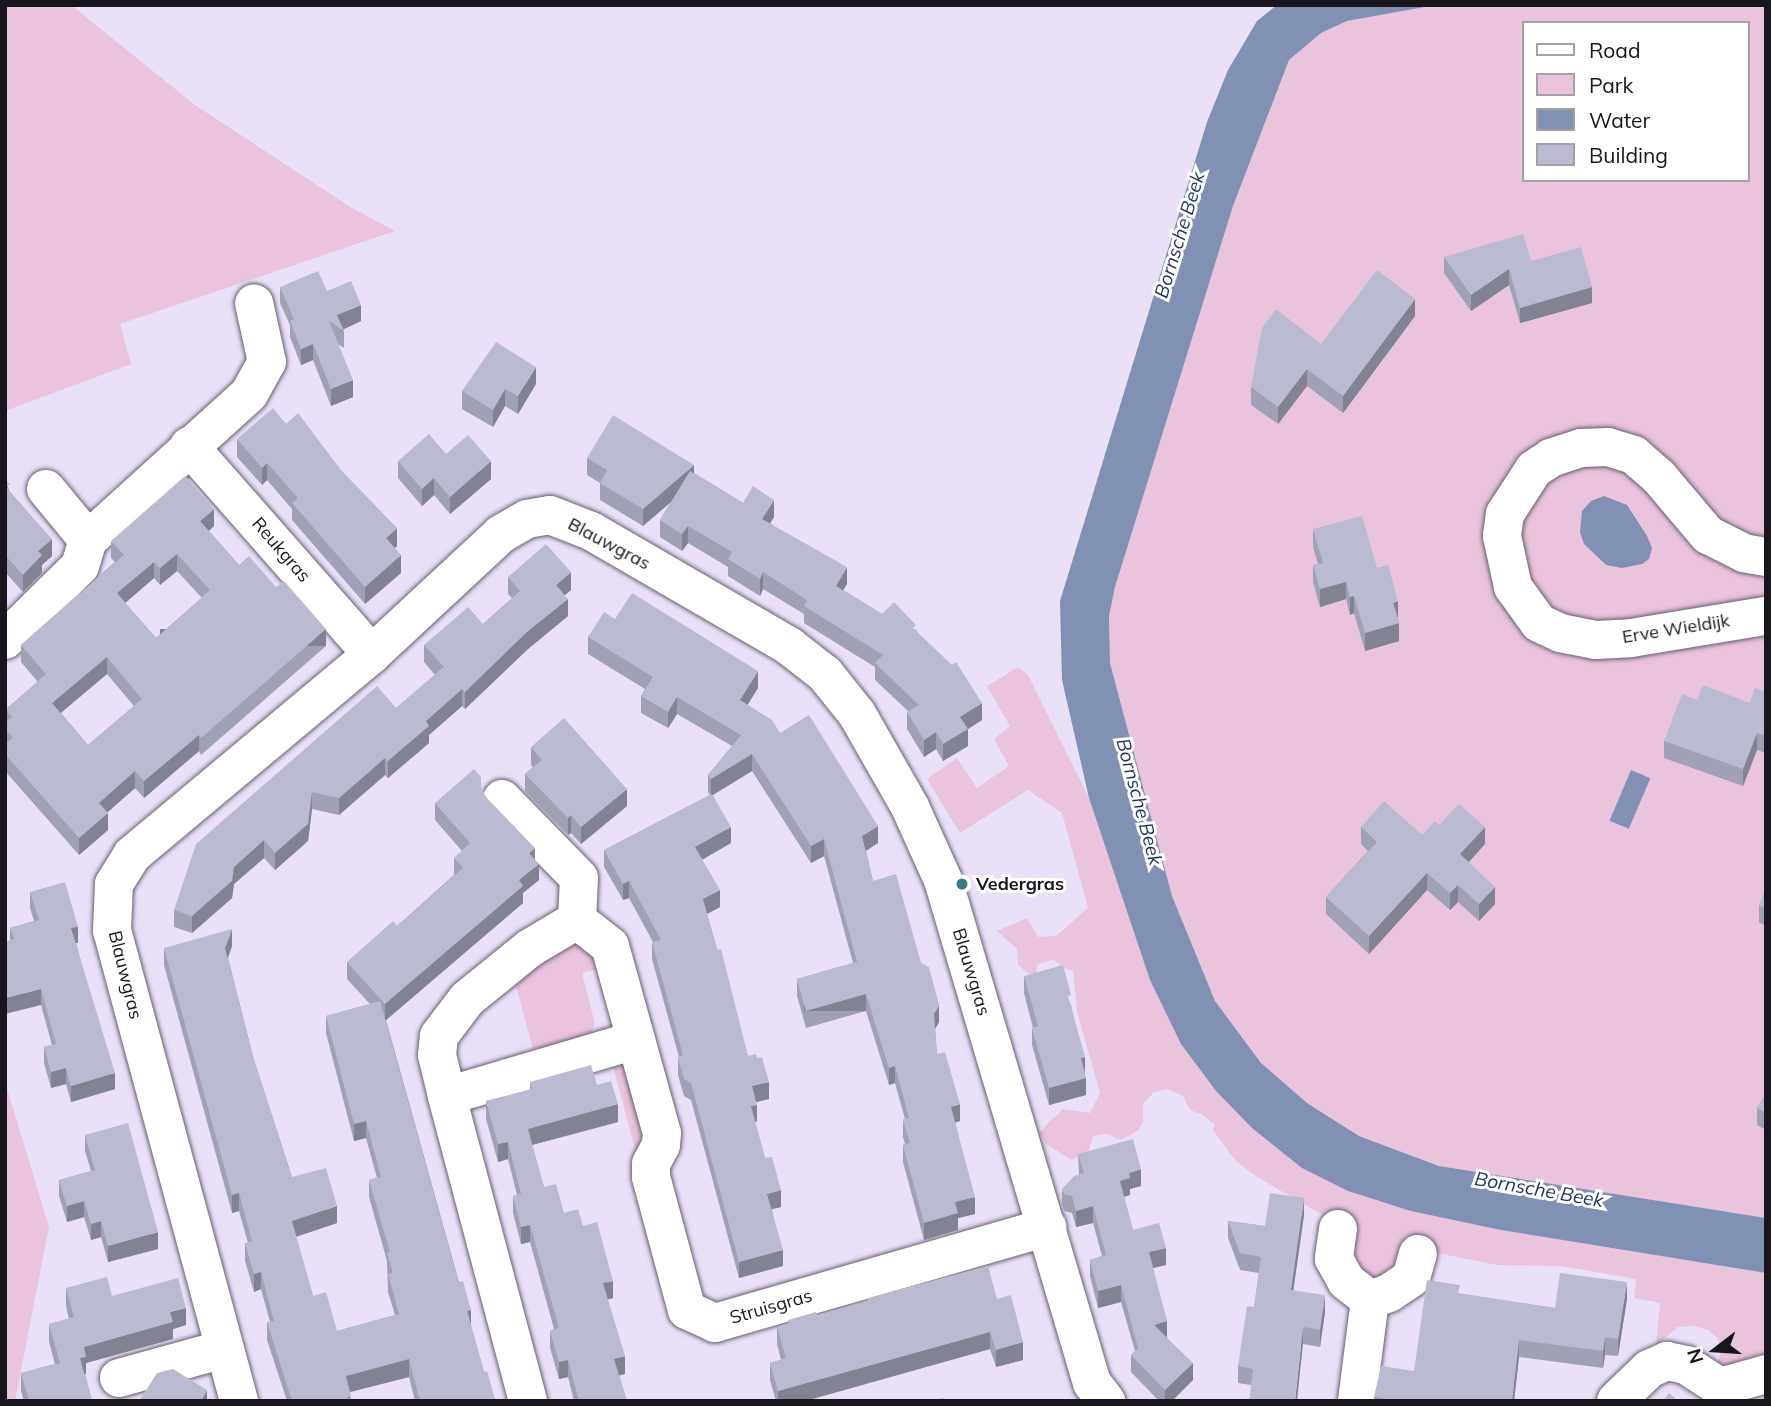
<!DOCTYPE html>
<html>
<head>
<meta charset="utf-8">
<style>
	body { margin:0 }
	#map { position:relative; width:1771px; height:1406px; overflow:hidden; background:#eae1f8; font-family:Mulish,sans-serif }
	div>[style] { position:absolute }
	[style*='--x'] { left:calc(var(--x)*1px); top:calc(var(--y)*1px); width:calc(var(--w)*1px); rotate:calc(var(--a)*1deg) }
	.green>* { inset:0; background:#eac3dc }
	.water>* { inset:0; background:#8191b4; transform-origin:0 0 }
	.roads { filter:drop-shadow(0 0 2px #665f72) drop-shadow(0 0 2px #665f72) }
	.minor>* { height:38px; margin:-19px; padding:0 19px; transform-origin:19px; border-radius:19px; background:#fff }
	.wall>* { inset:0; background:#a0a1b4 }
	.shaded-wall>* { inset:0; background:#828392; transform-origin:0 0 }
	.building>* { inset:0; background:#babbd1 }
	.dots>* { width:19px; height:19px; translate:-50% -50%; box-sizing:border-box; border:4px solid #fff; border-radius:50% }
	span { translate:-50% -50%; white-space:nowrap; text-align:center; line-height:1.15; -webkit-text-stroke:6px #fff; paint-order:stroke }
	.street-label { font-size:18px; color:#18151c }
	.poi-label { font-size:18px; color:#18151c; font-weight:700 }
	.left { translate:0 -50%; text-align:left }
	.water-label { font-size:19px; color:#1c2f5d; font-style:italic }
	.frame { position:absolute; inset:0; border:7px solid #18151c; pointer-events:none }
	.legend { position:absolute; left:1522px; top:21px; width:228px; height:161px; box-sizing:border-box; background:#fff; border:2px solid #a3a1a4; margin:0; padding:9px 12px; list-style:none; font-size:21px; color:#18151c }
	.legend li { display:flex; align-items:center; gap:14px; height:35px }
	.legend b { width:35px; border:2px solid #a3a1a4 }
	.north { position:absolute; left:1680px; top:1315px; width:70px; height:70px; -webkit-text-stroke:5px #fff; paint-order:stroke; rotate:253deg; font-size:19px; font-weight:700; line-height:28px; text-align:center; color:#18151c }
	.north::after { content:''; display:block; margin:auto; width:24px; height:32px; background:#18151c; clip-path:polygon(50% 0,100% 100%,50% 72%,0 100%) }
</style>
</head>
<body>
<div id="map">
	<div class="green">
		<i style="clip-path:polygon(5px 5px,71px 5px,195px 105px,352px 208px,395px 231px,120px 324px,131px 364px,5px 411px)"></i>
		<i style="clip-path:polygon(evenodd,1436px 5px,1766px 5px,1766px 1218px,1439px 1166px,1359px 1136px,1307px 1103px,1261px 1063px,1215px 1001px,1172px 896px,1110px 663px,1109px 616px,1115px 587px,1233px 206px,1289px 60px,1321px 33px,1347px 21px,1436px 5px,1524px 23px,1748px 23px,1748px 180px,1524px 180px,1524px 23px)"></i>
		<i style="clip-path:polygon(1018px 667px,1028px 675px,1089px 798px,1150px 979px,1181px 1044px,1216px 1091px,1252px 1128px,1501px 1230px,1766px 1273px,1766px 1363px,1715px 1376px,1721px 1350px,1718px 1339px,1709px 1330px,1695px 1326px,1678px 1327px,1656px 1346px,1660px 1303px,1634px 1298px,1636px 1279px,1561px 1266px,1497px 1265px,1437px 1253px,1407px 1243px,1398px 1271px,1373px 1280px,1347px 1261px,1333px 1221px,1257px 1177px,1235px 1160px,1213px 1130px,1215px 1125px,1203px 1115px,1190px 1110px,1183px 1096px,1167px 1089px,1154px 1092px,1143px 1104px,1143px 1122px,1138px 1131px,1121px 1140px,1107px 1134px,1093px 1136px,1089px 1151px,1072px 1160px,1046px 1144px,1040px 1133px,1047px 1124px,1063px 1109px,1090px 1113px,1100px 1093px,1077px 1012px,1073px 971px,1063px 968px,1053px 959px,1037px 965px,1036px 980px,1018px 965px,1017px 949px,997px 931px,1027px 918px,1038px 937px,1056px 936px,1088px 908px,1062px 813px,1028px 790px,960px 833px,927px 779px,957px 758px,977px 788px,1009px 766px,994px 739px,1010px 726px,987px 686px)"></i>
		<i style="clip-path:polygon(576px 939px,605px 967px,582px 973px,595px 1024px,587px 1044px,535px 1057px,515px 982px)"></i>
		<i style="clip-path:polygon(615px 1058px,631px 1068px,650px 1137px,637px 1156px,611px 1059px)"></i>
		<i style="clip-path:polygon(5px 1082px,49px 1227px,15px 1401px,5px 1401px)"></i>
	</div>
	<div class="water">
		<i style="clip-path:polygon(1277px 5px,1436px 5px,1347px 21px,1321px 33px,1289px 60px,1233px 206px,1115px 587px,1109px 616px,1110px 663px,1172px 896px,1215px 1001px,1261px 1063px,1307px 1103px,1359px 1136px,1439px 1166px,1766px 1218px,1766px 1273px,1501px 1230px,1411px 1211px,1348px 1191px,1302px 1168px,1252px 1128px,1216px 1091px,1181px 1044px,1150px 980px,1089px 798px,1062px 680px,1060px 601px,1207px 122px,1228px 70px,1257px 21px)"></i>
		<i style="clip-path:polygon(1604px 496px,1627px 505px,1647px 536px,1652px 548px,1649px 559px,1642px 564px,1622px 568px,1606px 565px,1584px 544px,1580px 532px,1582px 511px,1591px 501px)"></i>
		<i style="left:1631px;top:770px;width:21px;height:55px;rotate:23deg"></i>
	</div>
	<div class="roads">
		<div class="minor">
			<i style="--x:189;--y:446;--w:277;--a:48.7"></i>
			<i style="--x:46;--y:489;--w:66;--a:50.5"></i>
			<i style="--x:1766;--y:557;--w:22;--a:-170"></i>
			<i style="--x:1744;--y:553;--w:40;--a:-153.4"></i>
			<i style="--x:1708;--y:535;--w:76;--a:-130.2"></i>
			<i style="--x:1659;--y:477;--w:33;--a:-139"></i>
			<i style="--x:1634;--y:455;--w:27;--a:-163"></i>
			<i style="--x:1608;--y:447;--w:27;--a:178"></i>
			<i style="--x:1581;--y:448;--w:32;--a:162"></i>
			<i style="--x:1551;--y:458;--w:20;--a:147"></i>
			<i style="--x:1534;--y:469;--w:54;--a:122.8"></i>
			<i style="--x:1505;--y:514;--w:22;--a:98"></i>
			<i style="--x:1502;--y:536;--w:52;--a:77.8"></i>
			<i style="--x:1513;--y:587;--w:44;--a:54.2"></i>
			<i style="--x:1539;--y:623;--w:23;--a:25"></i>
			<i style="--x:1560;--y:633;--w:37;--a:11"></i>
			<i style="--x:1596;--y:640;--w:35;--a:-3"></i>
			<i style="--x:1631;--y:638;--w:137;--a:-9.3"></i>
			<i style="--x:5;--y:640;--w:105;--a:-44.6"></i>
			<i style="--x:80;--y:566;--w:27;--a:-73"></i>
			<i style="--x:88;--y:540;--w:217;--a:-42.2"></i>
			<i style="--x:249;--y:394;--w:37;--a:-61"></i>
			<i style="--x:267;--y:362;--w:60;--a:-102.4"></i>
			<i style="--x:502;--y:799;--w:110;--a:45.7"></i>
			<i style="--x:579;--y:878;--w:42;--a:92.7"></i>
			<i style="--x:577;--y:920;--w:42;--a:38.2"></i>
			<i style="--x:610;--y:946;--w:194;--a:74.5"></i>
			<i style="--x:662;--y:1133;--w:12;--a:95"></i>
			<i style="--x:661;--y:1145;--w:21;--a:118"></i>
			<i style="--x:651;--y:1164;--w:13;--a:90"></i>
			<i style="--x:651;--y:1177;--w:138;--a:74.9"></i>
			<i style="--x:687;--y:1310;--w:31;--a:25"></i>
			<i style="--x:715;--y:1323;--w:346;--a:-16.1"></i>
			<i style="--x:447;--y:1096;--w:197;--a:-16.5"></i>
			<i style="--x:1338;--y:1229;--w:30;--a:98"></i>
			<i style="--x:1334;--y:1259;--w:25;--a:61"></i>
			<i style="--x:1346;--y:1281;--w:31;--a:38"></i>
			<i style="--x:1370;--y:1300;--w:20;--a:-20"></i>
			<i style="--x:1389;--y:1293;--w:27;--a:-34"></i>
			<i style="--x:1411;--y:1278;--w:25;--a:-74"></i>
			<i style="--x:119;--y:1378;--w:109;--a:-15.4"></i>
			<i style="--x:239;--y:1401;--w:487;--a:-105.1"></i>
			<i style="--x:112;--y:931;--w:47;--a:-87.6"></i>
			<i style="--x:114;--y:884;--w:34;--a:-58"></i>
			<i style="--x:132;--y:855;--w:313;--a:-39.9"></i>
			<i style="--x:372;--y:654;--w:176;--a:-42.9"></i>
			<i style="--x:501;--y:534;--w:30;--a:-30"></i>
			<i style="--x:527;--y:519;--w:23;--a:-10"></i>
			<i style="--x:550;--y:515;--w:44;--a:21.3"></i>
			<i style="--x:591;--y:531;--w:229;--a:30.1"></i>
			<i style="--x:789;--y:646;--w:46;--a:37.9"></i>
			<i style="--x:825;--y:674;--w:51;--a:51.3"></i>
			<i style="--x:857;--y:714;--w:107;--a:60.3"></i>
			<i style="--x:910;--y:807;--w:80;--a:65.7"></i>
			<i style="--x:943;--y:880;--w:525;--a:73.5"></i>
			<i style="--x:1092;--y:1383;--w:23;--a:52"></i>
			<i style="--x:528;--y:1401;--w:316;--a:-104.9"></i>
			<i style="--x:447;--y:1096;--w:42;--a:-103.7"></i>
			<i style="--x:437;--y:1055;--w:19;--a:-84"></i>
			<i style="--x:439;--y:1036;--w:46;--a:-52.9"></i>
			<i style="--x:467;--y:999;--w:81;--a:-39"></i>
			<i style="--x:530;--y:948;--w:55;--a:-30.8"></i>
			<i style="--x:1357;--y:1401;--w:102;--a:-82.7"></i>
			<i style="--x:1616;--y:1401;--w:46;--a:-44.1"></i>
			<i style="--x:1649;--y:1369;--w:20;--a:-24"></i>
			<i style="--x:1667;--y:1361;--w:19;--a:12"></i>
			<i style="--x:1686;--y:1365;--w:40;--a:32.9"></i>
			<i style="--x:1720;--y:1387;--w:48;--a:-15.8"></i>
		</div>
	</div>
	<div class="wall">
		<i style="clip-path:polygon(1444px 257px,1531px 261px,1592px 303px,1520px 323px,1509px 285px,1471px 311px,1444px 273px)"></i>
		<i style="clip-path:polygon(280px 287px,327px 291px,361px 321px,343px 329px,344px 331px,344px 348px,338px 344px,353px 397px,331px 406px,313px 360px,301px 365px,290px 337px,290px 325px,280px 303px)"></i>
		<i style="clip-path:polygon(1415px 316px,1343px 413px,1307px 386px,1278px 424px,1251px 405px,1251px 387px,1321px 344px)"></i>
		<i style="clip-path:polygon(536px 384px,518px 414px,505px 406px,493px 427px,462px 409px,462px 391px)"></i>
		<i style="clip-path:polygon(237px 439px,397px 546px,395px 548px,401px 573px,365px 604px,292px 520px,292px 509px,267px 480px,262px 485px,237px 457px)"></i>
		<i style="clip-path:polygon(446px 454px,491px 479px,450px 514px,434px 495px,422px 506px,398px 478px,398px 461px)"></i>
		<i style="clip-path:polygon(587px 458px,694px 473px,743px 503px,774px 517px,770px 523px,847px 584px,843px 590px,882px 614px,916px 630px,982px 720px,968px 729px,968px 746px,943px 761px,936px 749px,924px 757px,907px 729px,907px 712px,908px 711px,875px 680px,875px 667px,804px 623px,804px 614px,763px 589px,760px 596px,728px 576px,728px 567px,688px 543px,682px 551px,660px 537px,660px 520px,671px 502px,643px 526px,600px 500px,600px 483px,587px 475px)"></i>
		<i style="clip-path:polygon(5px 479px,10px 492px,52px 556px,42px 565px,42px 573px,23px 592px,5px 572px)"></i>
		<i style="clip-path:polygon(evenodd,214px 526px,209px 531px,239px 565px,326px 646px,201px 755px,199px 751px,144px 798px,135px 788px,107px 812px,108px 830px,79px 855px,5px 771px,5px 710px,38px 682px,21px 662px,21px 645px,115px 562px,111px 558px,111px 541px,214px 526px,177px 571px,202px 598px,156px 638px,125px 603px,154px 578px,160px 585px,177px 571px,214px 526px,107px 674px,134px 706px,88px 745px,61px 713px,107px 674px)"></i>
		<i style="clip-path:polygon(1313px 529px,1377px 568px,1398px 619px,1399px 641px,1365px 651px,1354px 613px,1350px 615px,1346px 599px,1320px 607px,1313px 582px,1313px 565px,1318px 564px,1313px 547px)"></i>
		<i style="clip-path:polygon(508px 577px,571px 590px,565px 595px,568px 616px,528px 649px,465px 709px,462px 706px,429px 735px,429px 743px,388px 778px,385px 775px,339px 815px,312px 809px,308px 841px,275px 870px,264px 858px,234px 884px,232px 898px,192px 933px,174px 927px,174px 910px,396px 708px,435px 675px,424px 662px,424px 645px,483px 624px,512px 598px,508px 594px)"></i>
		<i style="clip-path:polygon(615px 619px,758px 688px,747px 705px,780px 733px,878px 843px,866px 851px,873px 881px,921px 963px,939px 1022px,935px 1029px,937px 1054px,960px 1121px,955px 1122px,975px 1214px,958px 1218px,958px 1230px,924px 1240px,903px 1162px,903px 1145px,905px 1144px,903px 1137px,903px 1120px,905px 1119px,895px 1083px,889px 1085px,866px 1011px,806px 1028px,797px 996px,797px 979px,853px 963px,824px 856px,811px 863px,752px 771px,713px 795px,731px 843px,702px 859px,720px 907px,707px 914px,748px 1056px,769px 1099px,756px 1102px,757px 1121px,755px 1122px,765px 1158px,781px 1207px,772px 1209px,783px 1266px,739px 1278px,691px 1100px,684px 1096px,678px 1075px,678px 1058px,679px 1057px,652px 959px,652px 942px,653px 942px,629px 898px,623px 900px,604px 867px,604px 850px,710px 795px,708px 792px,708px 775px,732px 746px,677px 714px,668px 728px,641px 713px,641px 696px,645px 689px,588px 654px,588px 637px)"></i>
		<i style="clip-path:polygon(1766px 692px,1766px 753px,1757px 750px,1743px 786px,1664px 758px,1664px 741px,1697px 700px,1750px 703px)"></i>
		<i style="clip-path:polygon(531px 747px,627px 806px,581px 844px,571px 833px,568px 835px,525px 792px,525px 774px,533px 767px,531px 765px)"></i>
		<i style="clip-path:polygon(481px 788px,486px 797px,535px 860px,539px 880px,523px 893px,523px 903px,386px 1020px,484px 1372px,495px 1401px,415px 1401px,409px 1377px,350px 1392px,351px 1401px,287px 1401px,267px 1340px,267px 1322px,270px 1322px,261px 1289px,254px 1292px,245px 1261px,245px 1243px,248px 1243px,239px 1211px,232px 1213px,164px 965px,164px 948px,232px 946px,228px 958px,254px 1060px,292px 1177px,337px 1223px,296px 1237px,313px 1296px,337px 1331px,395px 1315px,388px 1292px,387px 1261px,369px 1197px,369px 1180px,377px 1178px,366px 1138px,354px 1141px,326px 1033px,326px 1016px,370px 1004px,347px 979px,347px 962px,397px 926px,454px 875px,454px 858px,462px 851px,435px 820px,435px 803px)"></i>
		<i style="clip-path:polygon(1439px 825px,1485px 844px,1468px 862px,1495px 904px,1479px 921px,1458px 902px,1450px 910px,1427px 890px,1369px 954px,1326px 914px,1326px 897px,1368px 851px,1361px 844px,1361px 827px,1422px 835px)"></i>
		<i style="clip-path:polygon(1766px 889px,1766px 925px,1759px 923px,1759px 906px)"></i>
		<i style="clip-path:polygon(30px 892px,78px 943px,76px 943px,115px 1089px,71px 1102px,66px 1084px,51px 1088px,44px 1063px,44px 1047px,52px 1045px,41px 1005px,10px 940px,10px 928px,34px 921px,30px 908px)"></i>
		<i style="clip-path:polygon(1024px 976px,1071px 1005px,1085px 1074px,1086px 1095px,1049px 1105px,1032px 1045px,1032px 1028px,1033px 1028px,1024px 993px)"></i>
		<i style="clip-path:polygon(530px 1082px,597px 1085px,618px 1122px,532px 1145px,544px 1187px,564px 1213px,583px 1226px,613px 1298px,607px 1299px,625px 1374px,619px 1375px,627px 1401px,574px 1401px,568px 1377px,559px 1379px,550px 1348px,550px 1331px,554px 1329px,530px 1242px,521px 1244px,513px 1213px,513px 1196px,517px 1195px,508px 1159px,498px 1162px,486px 1119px,486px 1101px,530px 1090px)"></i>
		<i style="clip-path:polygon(1766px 1094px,1766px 1130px,1757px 1125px,1757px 1108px)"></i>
		<i style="clip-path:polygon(85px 1135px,158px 1249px,108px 1262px,101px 1237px,91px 1240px,84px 1217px,67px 1222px,59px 1196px,59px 1180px,91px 1171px,85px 1151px)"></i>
		<i style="clip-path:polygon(1078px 1154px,1141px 1186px,1130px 1189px,1130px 1195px,1124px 1197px,1133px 1230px,1166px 1265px,1153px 1268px,1167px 1337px,1193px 1380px,1172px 1401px,1159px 1401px,1131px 1372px,1131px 1355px,1135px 1351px,1121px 1302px,1098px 1308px,1090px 1276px,1090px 1260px,1102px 1256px,1093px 1223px,1076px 1227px,1072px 1213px,1064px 1211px,1062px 1205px,1062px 1189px,1079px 1174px)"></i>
		<i style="clip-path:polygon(1304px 1215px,1293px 1291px,1325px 1312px,1320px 1347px,1303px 1344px,1251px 1385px,1238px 1383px,1238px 1366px,1254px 1307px,1259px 1273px,1240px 1270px,1228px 1238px,1228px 1221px,1265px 1226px)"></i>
		<i style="clip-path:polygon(66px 1288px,112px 1296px,186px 1325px,173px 1329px,173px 1339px,86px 1363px,86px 1374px,85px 1374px,92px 1401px,24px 1401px,21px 1391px,21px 1373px,55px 1364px,49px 1342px,49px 1324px,69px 1319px,66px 1306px)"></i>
		<i style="clip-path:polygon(1460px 1294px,1555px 1308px,1627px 1299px,1618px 1356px,1605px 1355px,1603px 1368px,1519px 1357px,1514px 1401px,1374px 1401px,1374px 1397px,1414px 1371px)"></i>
		<i style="clip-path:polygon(997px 1299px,1023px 1360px,996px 1367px,990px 1349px,805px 1401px,776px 1401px,770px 1380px,770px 1363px,781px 1360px,777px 1344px,777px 1327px,817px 1315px)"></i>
	</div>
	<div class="shaded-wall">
		<i style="clip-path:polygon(1509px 269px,1509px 285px,1471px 311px,1471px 295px)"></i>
		<i style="clip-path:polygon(1592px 287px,1592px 303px,1520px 323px,1520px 308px)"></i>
		<i style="clip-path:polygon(1415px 299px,1415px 316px,1343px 413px,1343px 396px)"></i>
		<i style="clip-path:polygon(361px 305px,361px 321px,342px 330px,337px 315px)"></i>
		<i style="clip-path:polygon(313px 344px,313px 360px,301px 365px,301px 349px)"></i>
		<i style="clip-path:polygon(536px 367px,536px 384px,518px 414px,518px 396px)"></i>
		<i style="clip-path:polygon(1307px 369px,1307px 386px,1278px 424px,1278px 407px)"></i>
		<i style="clip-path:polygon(353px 380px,353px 397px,331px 406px,331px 389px)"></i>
		<i style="clip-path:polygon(505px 389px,505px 406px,493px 427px,493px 410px)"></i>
		<i style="clip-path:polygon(491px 461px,491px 479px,450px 514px,450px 497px)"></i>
		<i style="clip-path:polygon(267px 463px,267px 480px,262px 485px,262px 468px)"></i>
		<i style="clip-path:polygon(694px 465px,694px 482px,643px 526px,643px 509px)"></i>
		<i style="clip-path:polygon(434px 478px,434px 495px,422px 506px,422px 489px)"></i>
		<i style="clip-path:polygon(774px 500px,774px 517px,762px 536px,762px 519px)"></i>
		<i style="clip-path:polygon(214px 509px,214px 526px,200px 538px,200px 521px)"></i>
		<i style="clip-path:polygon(688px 526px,688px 543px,682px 551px,682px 534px)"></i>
		<i style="clip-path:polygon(397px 528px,397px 546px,386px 555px,386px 538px)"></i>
		<i style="clip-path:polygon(52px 539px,52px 556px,42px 565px,42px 573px,23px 592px,23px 575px,38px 551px)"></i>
		<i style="clip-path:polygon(177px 554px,177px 571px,160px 585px,160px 568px)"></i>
		<i style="clip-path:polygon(401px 555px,401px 573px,365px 604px,365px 587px)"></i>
		<i style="clip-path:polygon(154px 562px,154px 578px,117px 610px,117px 593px)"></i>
		<i style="clip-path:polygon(847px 567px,847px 584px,836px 603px,836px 586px)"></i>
		<i style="clip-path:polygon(571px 572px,571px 590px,556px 602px,556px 585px)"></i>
		<i style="clip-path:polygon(763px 572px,763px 589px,760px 596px,760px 579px)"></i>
		<i style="clip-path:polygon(1346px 582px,1346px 599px,1320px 607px,1320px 589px)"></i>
		<i style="clip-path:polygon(1354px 596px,1354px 613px,1350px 615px,1350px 597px)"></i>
		<i style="clip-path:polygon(568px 599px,568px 616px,528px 649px,465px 709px,465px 692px,528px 631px)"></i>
		<i style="clip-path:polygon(1398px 601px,1398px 619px,1393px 603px)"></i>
		<i style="clip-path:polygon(1399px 623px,1399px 641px,1365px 651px,1365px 633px)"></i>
		<i style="left:326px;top:629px;width:17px;height:166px;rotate:90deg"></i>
		<i style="clip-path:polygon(107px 657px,107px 674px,52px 720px,52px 703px)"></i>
		<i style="clip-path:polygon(758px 671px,758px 688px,740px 717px,740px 700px)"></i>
		<i style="clip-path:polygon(462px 689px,462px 706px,429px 735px,429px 743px,388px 778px,388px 761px,426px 721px)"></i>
		<i style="clip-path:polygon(677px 697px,677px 714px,668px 728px,668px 712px)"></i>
		<i style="clip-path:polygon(982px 703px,982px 720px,968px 729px,968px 746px,943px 761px,943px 744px,960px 717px)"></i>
		<i style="clip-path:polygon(936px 732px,936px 749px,924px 757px,924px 740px)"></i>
		<i style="clip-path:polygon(1757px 733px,1757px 750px,1743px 786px,1743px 769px)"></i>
		<i style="clip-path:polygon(199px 735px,199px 751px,144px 798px,144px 781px)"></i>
		<i style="clip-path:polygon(752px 754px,752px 771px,711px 796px,711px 779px)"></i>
		<i style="clip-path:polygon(385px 758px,385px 775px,339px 815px,339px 798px)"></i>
		<i style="clip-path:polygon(135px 771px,135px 788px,99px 820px,99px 803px)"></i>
		<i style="clip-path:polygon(627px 789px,627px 806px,581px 844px,581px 827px)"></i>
		<i style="clip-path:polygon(312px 792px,312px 809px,308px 841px,275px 870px,275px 853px)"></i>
		<i style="clip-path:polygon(108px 813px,108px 830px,79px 855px,79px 838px)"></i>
		<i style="clip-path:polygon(571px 815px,571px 833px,568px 835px,568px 818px)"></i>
		<i style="clip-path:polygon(878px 826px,878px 843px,862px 853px,862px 836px)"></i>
		<i style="clip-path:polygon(731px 827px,731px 843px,695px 864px,695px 847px)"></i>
		<i style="clip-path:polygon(1485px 827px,1485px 844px,1460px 872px,1460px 854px)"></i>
		<i style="clip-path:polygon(824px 839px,824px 856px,811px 863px,811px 846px)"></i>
		<i style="clip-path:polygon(264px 840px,264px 858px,234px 884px,232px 898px,192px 933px,192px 916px,234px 867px)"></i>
		<i style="clip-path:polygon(535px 848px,535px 864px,529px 853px)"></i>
		<i style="clip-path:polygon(539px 864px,539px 880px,523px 893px,523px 903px,385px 1021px,385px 1004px,519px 880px)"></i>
		<i style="clip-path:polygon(1427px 873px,1427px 890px,1369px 954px,1369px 936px)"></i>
		<i style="clip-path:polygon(629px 881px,629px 898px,623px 900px,623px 884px)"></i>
		<i style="clip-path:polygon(1458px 885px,1458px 902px,1450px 910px,1450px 893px)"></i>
		<i style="clip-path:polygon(1495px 887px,1495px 904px,1479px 921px,1479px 904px)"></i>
		<i style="clip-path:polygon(720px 890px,720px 907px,703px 916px,703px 899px)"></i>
		<i style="left:78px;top:927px;width:16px;height:7px;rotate:90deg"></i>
		<i style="clip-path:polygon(232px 929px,232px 946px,225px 965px,225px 948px)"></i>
		<i style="clip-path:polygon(41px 989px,41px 1005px,5px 1014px,5px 998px)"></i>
		<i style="left:866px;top:994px;width:17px;height:62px;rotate:90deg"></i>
		<i style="clip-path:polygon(939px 1005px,939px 1022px,934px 1031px,934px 1014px)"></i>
		<i style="clip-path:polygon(1085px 1057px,1085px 1074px,1081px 1058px)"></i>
		<i style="clip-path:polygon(895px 1066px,895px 1083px,889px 1085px,889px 1068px)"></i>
		<i style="clip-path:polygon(66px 1068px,66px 1084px,51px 1088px,51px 1072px)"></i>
		<i style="clip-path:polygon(115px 1073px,115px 1089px,71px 1102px,71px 1086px)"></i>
		<i style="clip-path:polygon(1086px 1078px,1086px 1095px,1049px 1105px,1049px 1088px)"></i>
		<i style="clip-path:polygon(769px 1082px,769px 1099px,752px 1103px,752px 1086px)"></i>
		<i style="clip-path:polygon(618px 1104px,618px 1122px,528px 1146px,528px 1129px)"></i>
		<i style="clip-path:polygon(960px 1104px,960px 1121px,951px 1124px,951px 1107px)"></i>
		<i style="clip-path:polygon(757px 1105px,757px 1121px,751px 1123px,751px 1106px)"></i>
		<i style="clip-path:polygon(366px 1121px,366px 1138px,354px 1141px,354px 1124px)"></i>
		<i style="clip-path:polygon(508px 1142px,508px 1159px,498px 1162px,498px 1144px)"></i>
		<i style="clip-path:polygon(1141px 1169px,1141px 1186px,1130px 1189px,1130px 1195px,1120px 1198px,1120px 1181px,1129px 1173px)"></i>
		<i style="clip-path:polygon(781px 1190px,781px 1207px,767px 1210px,767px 1194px)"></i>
		<i style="clip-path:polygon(239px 1193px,239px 1211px,232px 1213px,232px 1195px)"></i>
		<i style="clip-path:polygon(975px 1197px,975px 1214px,958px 1218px,958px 1230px,924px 1240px,924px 1223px,955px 1202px)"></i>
		<i style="clip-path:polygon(1304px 1198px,1304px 1215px,1291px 1307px,1291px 1290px)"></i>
		<i style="clip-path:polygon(84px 1201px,84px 1217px,67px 1222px,67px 1206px)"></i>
		<i style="clip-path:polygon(337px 1206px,337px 1223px,292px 1238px,292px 1221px)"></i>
		<i style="clip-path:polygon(1093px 1206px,1093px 1223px,1076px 1227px,1076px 1211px)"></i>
		<i style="clip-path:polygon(101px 1221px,101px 1237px,91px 1240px,91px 1224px)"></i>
		<i style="clip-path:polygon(530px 1225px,530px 1242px,521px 1244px,521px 1227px)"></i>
		<i style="clip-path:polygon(158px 1232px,158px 1249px,108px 1262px,108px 1246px)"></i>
		<i style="clip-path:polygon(1166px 1248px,1166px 1265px,1149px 1269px,1149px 1252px)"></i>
		<i style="clip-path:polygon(783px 1250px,783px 1266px,739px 1278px,739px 1262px)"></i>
		<i style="clip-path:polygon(261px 1272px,261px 1289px,254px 1292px,254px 1274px)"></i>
		<i style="clip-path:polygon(613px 1281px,613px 1298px,603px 1301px,603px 1283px)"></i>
		<i style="clip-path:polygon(1627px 1282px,1627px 1299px,1618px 1356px,1618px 1339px)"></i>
		<i style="clip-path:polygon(1121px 1285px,1121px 1302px,1098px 1308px,1098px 1291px)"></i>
		<i style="clip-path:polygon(1325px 1295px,1325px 1312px,1320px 1347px,1320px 1330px)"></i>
		<i style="clip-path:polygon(186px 1308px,186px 1325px,173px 1329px,173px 1339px,86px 1363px,86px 1374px,80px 1375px,80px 1358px,84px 1347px,170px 1312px)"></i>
		<i style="clip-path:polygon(471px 1310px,471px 1327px,467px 1311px)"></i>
		<i style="clip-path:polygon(1167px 1321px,1167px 1338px,1154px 1325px)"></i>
		<i style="clip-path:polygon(1303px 1327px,1303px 1344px,1297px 1401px,1295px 1401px)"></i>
		<i style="clip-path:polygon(990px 1332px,990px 1349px,805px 1401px,778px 1401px,778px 1391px)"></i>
		<i style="clip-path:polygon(1605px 1337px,1605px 1355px,1603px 1368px,1603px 1351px)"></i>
		<i style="clip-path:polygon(1519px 1340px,1519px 1357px,1514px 1401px,1512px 1401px)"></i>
		<i style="clip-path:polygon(1023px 1342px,1023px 1360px,996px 1367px,996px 1350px)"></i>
		<i style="clip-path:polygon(625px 1356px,625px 1374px,614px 1377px,614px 1359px)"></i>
		<i style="clip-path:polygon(409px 1359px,409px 1377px,346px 1393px,346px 1376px)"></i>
		<i style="clip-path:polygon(568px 1360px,568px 1377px,559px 1379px,559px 1362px)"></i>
		<i style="clip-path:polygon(1193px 1363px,1193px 1380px,1172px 1401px,1165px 1401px,1165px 1390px)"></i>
		<i style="clip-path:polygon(207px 1390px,207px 1401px,201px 1401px)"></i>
	</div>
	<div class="building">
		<i style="clip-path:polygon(1523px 234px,1531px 261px,1581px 247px,1592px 287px,1520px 308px,1509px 269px,1471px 295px,1444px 257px)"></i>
		<i style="clip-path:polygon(1377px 270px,1415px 299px,1343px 396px,1307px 369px,1278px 407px,1251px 387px,1262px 328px,1276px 309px,1321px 344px)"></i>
		<i style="clip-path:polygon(318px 271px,327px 291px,351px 281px,361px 305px,337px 315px,344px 331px,329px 321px,353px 380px,331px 389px,313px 344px,301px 349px,290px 321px,294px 319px,280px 287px)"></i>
		<i style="clip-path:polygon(496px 342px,536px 367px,518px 396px,505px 389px,493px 410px,462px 391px)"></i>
		<i style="clip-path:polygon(273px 408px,286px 424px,298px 413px,341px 470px,397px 528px,386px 538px,401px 555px,365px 587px,292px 503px,298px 498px,267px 463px,262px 468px,237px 439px)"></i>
		<i style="clip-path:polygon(613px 415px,694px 465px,643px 509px,600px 483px,607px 470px,587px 458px)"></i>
		<i style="clip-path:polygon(429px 434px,446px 454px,468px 435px,491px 461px,450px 497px,434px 478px,422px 489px,398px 461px)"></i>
		<i style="clip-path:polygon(690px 471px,743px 503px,753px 486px,774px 500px,762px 519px,847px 567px,836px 586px,882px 614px,894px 602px,916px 625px,913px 628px,952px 665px,956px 662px,982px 703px,960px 717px,968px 729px,943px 744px,936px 732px,924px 740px,907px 712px,919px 705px,875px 663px,883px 655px,804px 606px,807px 600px,763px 572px,760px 579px,728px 559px,732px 552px,688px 526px,682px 534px,660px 520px)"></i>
		<i style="clip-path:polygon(evenodd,185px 476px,214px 509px,200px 521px,239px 565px,249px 556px,276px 587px,284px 581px,326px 629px,201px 738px,199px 735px,144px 781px,135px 771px,99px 803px,108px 813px,79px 838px,5px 754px,5px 744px,13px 738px,5px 729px,5px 723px,12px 717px,5px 710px,46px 674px,21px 645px,124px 555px,111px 541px,185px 476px,177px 554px,210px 590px,156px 638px,117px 593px,154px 562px,160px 568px,177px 554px,185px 476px,107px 657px,142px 699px,88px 745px,52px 703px,107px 657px)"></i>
		<i style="clip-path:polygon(5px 479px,10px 484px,6px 487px,52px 539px,38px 551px,42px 555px,23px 575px,5px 555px)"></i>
		<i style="clip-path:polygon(1362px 516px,1377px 568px,1388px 565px,1398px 601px,1393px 603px,1399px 623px,1365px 633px,1354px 596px,1350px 597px,1346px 582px,1320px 589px,1313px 565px,1323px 563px,1313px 529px)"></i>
		<i style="clip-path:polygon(546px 544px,571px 572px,556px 585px,568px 599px,528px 631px,465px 692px,462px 689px,426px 721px,429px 726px,388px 761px,385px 758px,339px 798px,312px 792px,308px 824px,275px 853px,264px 840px,234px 867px,232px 881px,192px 916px,174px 910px,196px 844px,377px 686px,396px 708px,433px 676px,444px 667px,424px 645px,468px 607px,483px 624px,520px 591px,508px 577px)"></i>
		<i style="clip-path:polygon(632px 593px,758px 671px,740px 700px,772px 720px,780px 733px,809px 715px,878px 826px,862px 836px,873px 881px,896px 874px,921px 963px,929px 967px,939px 1005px,934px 1014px,937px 1054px,945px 1052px,960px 1104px,951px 1107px,975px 1197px,955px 1202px,958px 1213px,924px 1223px,903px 1145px,910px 1143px,903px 1120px,909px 1118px,895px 1066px,889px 1068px,866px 994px,806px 1011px,797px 979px,857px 962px,824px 839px,811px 846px,752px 754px,711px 779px,708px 775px,741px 735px,677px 697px,668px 712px,641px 696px,653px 677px,588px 637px,604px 612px,615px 619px)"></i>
		<i style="clip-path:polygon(1703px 685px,1750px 703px,1755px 688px,1766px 692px,1766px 736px,1757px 733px,1743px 769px,1664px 741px,1682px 694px,1697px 700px)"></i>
		<i style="clip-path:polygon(564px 718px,627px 789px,581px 827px,571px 815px,568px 818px,525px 774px,542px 760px,531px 747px)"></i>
		<i style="clip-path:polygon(474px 769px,481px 777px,481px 788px,486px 797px,535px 848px,529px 853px,539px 864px,519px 880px,523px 886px,385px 1004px,347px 962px,393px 921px,397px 926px,463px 868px,454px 858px,470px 843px,435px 803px)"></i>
		<i style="clip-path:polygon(712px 794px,731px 827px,695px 847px,720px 890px,703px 899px,717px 950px,721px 949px,748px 1056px,756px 1054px,757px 1058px,762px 1057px,769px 1082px,752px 1086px,757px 1105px,751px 1106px,765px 1158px,772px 1157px,781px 1190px,767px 1194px,783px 1250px,739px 1262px,691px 1083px,684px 1079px,678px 1058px,683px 1055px,652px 942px,661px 940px,629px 881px,623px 884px,604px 850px)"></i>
		<i style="clip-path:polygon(1384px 801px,1422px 835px,1435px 821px,1439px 825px,1459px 804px,1485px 827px,1460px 854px,1495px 887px,1479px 904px,1458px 885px,1450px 893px,1427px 873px,1369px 936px,1326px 897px,1377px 842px,1361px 827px)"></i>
		<i style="clip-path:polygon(65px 882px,78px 927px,71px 928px,115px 1073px,71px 1086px,66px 1068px,51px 1072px,44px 1047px,56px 1044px,41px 989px,5px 998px,5px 942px,14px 939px,10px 928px,39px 920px,30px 892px)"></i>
		<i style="clip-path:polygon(1766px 889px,1766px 908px,1759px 906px)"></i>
		<i style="clip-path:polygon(232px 929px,225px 948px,254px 1060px,292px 1177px,326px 1168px,337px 1206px,292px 1221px,313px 1296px,326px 1292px,337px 1331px,399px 1314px,388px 1274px,393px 1273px,387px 1253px,390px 1252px,369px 1180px,381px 1177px,366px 1121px,354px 1124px,326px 1016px,380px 1001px,455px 1270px,459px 1282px,463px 1281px,471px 1310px,467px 1311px,484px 1372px,487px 1371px,495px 1399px,492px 1401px,420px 1401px,409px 1359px,346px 1376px,351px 1396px,347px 1397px,348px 1401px,292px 1401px,267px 1322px,274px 1321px,261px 1272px,254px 1274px,245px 1243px,252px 1241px,239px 1193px,232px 1195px,164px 948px)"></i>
		<i style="clip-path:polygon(1063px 965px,1071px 995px,1068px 996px,1085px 1057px,1081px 1058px,1086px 1078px,1049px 1088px,1032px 1028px,1038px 1026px,1024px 976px)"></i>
		<i style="clip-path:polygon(591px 1065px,597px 1085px,611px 1081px,618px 1104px,528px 1129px,544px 1187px,556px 1184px,564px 1213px,578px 1209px,583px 1226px,597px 1222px,613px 1281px,603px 1283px,625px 1356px,614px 1359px,627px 1401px,579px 1401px,568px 1360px,559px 1362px,550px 1331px,559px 1328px,530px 1225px,521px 1227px,513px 1196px,521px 1194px,508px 1142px,498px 1144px,486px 1101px,532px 1089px,530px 1082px)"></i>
		<i style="clip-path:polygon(1766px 1094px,1766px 1113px,1757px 1108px)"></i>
		<i style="clip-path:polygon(128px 1123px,158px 1232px,108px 1246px,101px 1221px,91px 1224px,84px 1201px,67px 1206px,59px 1180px,95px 1170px,85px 1135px)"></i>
		<i style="clip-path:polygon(1133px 1139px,1141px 1169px,1129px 1173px,1130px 1178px,1120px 1181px,1133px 1230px,1159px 1223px,1166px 1248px,1149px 1252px,1167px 1321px,1154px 1325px,1193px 1363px,1165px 1390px,1131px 1355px,1138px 1348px,1121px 1285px,1098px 1291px,1090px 1260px,1106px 1255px,1093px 1206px,1076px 1211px,1072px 1196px,1064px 1194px,1062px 1189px,1074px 1176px,1084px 1173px,1078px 1154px)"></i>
		<i style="clip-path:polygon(1270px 1193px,1304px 1198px,1291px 1290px,1325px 1295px,1320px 1330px,1303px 1327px,1295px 1401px,1249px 1401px,1253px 1369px,1238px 1366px,1247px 1306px,1254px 1307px,1261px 1257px,1240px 1253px,1228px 1221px,1265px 1226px)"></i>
		<i style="clip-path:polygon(988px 1266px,997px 1299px,1011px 1295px,1023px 1342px,996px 1350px,990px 1332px,778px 1391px,770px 1363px,786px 1358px,777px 1327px,789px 1323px,788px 1320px,816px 1312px,817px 1315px,868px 1301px,868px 1298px)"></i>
		<i style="clip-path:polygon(1560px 1273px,1627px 1282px,1618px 1339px,1605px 1337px,1603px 1351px,1519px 1340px,1512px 1401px,1382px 1401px,1383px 1398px,1374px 1397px,1381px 1366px,1414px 1371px,1427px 1280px,1460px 1285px,1458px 1293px,1555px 1308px)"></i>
		<i style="clip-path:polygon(107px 1277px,112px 1296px,178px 1278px,186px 1308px,170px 1312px,173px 1322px,84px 1347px,86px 1357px,80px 1358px,92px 1401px,29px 1401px,21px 1373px,60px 1363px,49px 1324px,74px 1317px,66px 1288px)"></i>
		<i style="clip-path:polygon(173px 1369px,207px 1390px,201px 1401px,139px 1401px,157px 1373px)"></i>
		<i style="clip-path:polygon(1669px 1393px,1678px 1401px,1663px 1401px)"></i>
		<i style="clip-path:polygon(1763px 1397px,1765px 1401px,1749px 1401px)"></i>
		<i style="clip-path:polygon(944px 1398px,945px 1401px,925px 1401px)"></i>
	</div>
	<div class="dots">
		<i style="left:962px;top:884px;background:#357c87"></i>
	</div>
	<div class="street-label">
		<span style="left:609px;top:544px;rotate:28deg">Blauwgras</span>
		<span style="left:281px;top:550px;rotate:49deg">Reukgras</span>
		<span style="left:1676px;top:629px;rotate:-9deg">Erve Wieldijk</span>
		<span style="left:971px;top:972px;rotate:73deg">Blauwgras</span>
		<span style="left:125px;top:975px;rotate:76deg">Blauwgras</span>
		<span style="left:771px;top:1307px;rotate:-16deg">Struisgras</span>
	</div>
	<div class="poi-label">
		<span class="left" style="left:976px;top:884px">Vedergras</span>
	</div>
	<div class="water-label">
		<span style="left:1180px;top:235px;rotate:-73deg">Bornsche Beek</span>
		<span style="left:1139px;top:802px;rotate:75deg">Bornsche Beek</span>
		<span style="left:1539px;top:1190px;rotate:10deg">Bornsche Beek</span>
	</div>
	<div class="frame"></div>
	<ul class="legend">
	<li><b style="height:9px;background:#fff"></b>Road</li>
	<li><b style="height:19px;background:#eac3dc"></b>Park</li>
	<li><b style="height:19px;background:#8191b4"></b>Water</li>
	<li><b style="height:19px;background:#babbd1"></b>Building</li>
	</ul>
	<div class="north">N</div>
</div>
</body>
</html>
